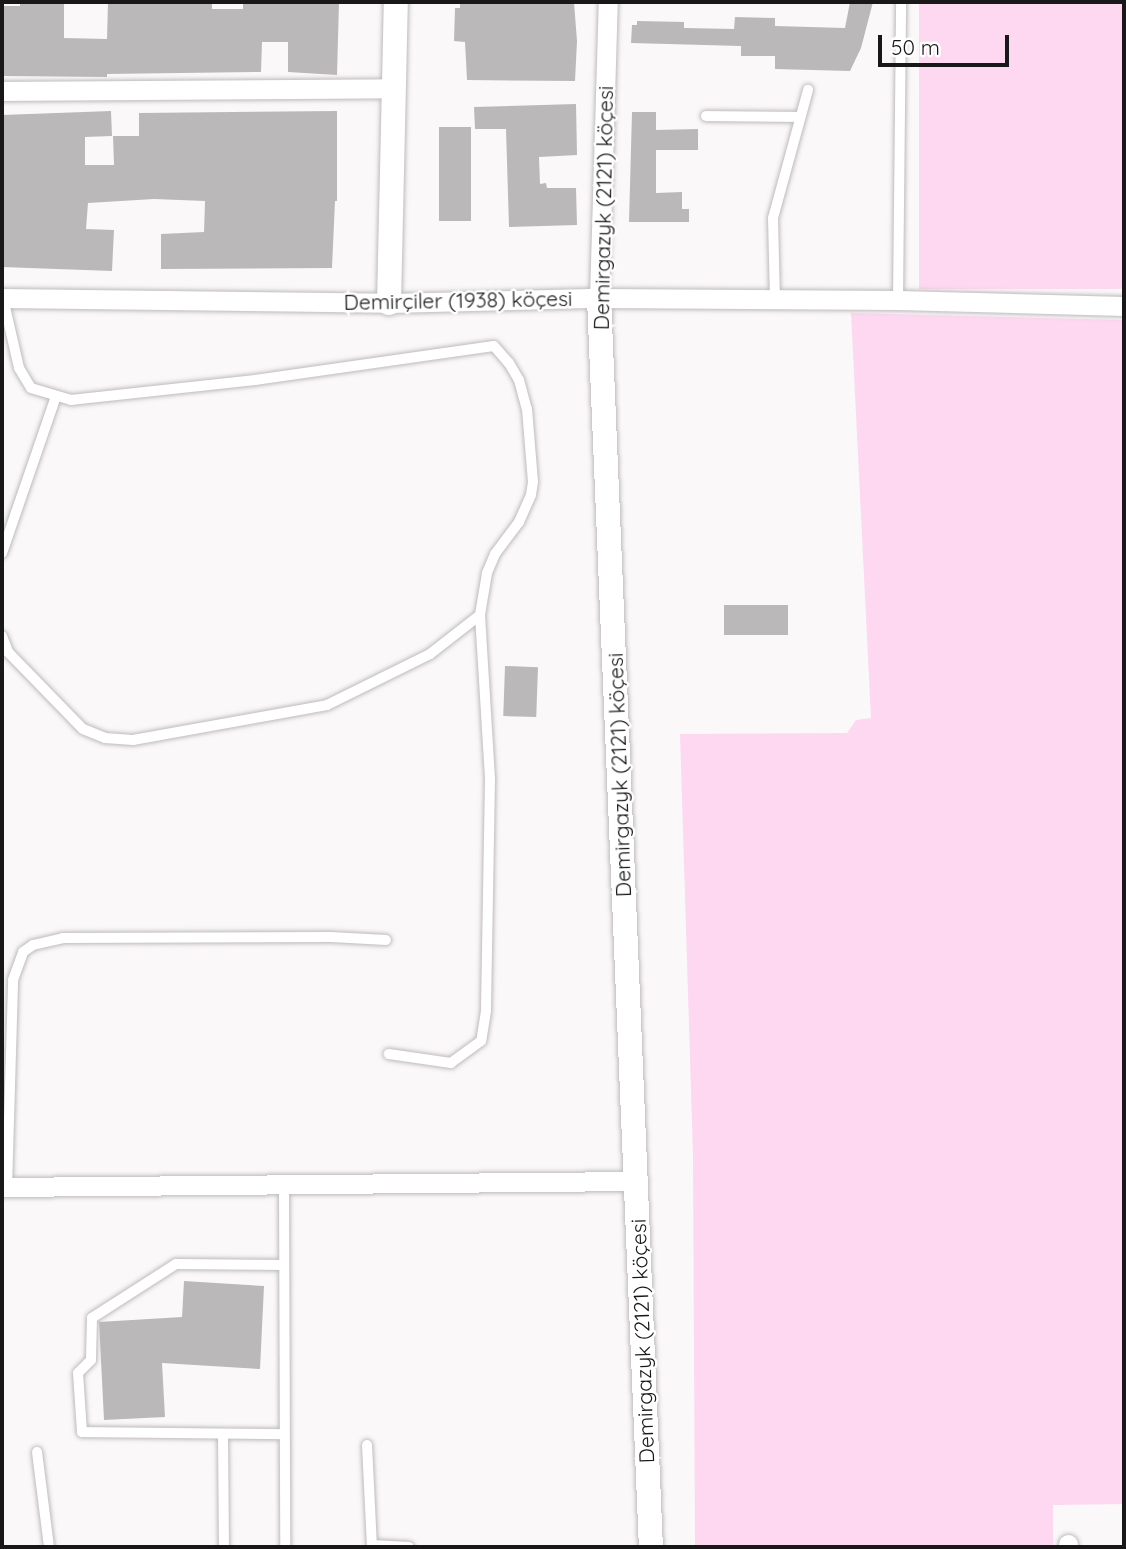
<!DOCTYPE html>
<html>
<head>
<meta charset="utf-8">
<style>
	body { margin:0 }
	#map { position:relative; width:1126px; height:1549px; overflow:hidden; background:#fbf8fa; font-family:Quicksand,sans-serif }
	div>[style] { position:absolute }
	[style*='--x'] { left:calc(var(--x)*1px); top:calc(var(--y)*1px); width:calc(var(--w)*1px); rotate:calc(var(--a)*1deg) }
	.green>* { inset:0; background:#fed7f0; transform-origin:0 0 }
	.building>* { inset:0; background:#bbb8ba; transform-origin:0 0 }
	.roads { filter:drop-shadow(0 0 2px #bebbbd) drop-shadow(0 0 2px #bebbbd) }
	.service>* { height:10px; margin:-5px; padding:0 5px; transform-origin:5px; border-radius:5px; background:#fff }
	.minor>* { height:19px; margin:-9.5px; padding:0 9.5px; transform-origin:9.5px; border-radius:9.5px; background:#fff }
	.tertiary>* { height:24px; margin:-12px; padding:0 12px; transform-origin:12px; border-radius:12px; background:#fff }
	span { translate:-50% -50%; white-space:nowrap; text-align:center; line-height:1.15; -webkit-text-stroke:5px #fff; paint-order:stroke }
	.street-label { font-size:21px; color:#191819 }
	.frame { position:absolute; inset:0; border:4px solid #191819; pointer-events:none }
	.scale { position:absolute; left:878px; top:35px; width:131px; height:32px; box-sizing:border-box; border:4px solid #191819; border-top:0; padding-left:9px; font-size:21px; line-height:24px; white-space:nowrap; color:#191819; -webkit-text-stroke:5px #fff; paint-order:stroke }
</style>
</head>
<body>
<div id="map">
	<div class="green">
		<i style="left:919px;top:2px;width:205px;height:287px"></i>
		<i style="clip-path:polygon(851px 313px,1124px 320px,1124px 1504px,1053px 1505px,1053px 1547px,695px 1547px,693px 1155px,680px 734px,847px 733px,856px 720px,871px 718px)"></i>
	</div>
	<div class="building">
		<i style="clip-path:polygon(20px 2px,64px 2px,64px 38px,107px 39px,108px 2px,212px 2px,212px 9px,243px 9px,243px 2px,339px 2px,337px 75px,288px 72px,288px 42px,262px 42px,261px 72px,107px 74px,107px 77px,2px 76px,2px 6px,20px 6px)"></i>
		<i style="clip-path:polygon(460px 2px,574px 2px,577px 41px,575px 81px,467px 80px,465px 42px,454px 41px,455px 8px,460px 8px)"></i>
		<i style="clip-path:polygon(850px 2px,873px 2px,861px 48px,850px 71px,775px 69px,775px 56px,741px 56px,741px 46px,631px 43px,632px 25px,637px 25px,637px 21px,684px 22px,684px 28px,734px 29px,735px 17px,775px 18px,775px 26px,845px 28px)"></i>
		<i style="clip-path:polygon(576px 104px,577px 155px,539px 157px,540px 184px,546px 183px,547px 188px,576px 188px,577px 225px,509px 227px,506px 129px,475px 129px,474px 107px)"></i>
		<i style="clip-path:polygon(111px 111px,112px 136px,85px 137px,85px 165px,114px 165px,113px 136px,139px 136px,139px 113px,337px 111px,337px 201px,335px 201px,332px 268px,161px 269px,161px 234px,204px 232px,205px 201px,154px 199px,88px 203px,86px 229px,114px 230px,112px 271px,2px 267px,2px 115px)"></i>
		<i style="clip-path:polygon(632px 112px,656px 112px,656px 130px,698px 129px,698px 150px,656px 150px,656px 193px,682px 192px,682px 209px,689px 209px,689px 222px,629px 222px)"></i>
		<i style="left:439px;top:127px;width:32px;height:94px"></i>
		<i style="left:724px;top:605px;width:64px;height:30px"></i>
		<i style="left:505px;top:666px;width:33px;height:50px;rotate:2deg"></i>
		<i style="clip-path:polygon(184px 1281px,264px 1286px,260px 1369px,162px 1363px,165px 1417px,104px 1420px,99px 1322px,182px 1317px)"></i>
	</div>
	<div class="roads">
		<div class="service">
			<i style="--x:706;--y:116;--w:93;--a:0.6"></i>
			<i style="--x:3;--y:298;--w:72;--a:77.1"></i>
			<i style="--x:19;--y:368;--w:23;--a:59"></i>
			<i style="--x:31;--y:388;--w:42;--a:16.7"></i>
			<i style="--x:71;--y:400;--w:185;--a:-6.2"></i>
			<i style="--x:255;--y:380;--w:241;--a:-8.1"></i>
			<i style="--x:494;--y:346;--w:23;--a:49"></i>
			<i style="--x:509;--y:363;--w:20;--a:60"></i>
			<i style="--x:519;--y:380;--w:30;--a:75"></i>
			<i style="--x:527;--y:409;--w:73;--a:85.3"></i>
			<i style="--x:533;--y:482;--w:13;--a:99"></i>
			<i style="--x:531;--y:495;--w:30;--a:114"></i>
			<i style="--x:519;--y:522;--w:40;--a:127"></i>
			<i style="--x:495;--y:554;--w:21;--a:113"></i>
			<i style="--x:487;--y:573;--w:43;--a:99.5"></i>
			<i style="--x:480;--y:615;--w:164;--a:86.5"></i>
			<i style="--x:490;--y:779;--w:232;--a:91"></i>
			<i style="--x:486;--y:1011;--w:30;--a:99"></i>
			<i style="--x:481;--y:1041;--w:37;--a:144"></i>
			<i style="--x:451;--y:1063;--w:63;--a:-171.7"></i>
			<i style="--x:775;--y:300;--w:82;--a:-91.4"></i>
			<i style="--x:773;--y:218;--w:133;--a:-74.7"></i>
			<i style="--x:898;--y:300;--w:298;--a:-89.4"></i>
			<i style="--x:2;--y:553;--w:166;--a:-71"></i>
			<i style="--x:2;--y:636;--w:17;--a:69"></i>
			<i style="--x:8;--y:652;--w:107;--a:45.8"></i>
			<i style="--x:83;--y:729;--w:24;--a:22"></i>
			<i style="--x:105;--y:738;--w:28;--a:4"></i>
			<i style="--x:133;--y:740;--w:197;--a:-10.2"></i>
			<i style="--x:327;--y:705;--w:115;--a:-26.3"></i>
			<i style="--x:430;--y:654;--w:63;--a:-38"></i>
			<i style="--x:284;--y:1184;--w:363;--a:89.8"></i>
			<i style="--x:7;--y:1187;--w:207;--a:-88.3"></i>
			<i style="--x:13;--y:980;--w:30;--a:-70"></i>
			<i style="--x:23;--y:952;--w:12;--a:-35"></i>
			<i style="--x:33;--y:945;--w:31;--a:-13"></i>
			<i style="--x:63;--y:938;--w:268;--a:-0.2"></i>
			<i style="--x:331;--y:937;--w:55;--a:3.1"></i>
			<i style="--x:284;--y:1265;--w:108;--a:-179.5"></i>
			<i style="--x:176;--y:1264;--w:100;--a:147.3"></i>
			<i style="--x:92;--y:1318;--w:42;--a:91.4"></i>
			<i style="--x:91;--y:1360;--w:18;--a:135"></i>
			<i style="--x:78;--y:1373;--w:59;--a:86.1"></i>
			<i style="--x:82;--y:1432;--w:202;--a:0.6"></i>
			<i style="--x:223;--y:1434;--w:113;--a:89.5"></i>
			<i style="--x:367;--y:1445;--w:102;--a:87.2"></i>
			<i style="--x:37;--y:1452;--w:96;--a:82.8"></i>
			<i style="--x:372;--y:1545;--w:37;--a:3"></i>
		</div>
		<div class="minor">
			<i style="--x:2;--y:91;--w:392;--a:-0.4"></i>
			<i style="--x:2;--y:298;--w:387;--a:0.7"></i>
			<i style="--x:389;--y:303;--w:210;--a:-1.4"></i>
			<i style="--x:599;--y:298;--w:299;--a:0.4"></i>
			<i style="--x:898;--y:300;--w:226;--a:1.5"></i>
			<i style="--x:599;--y:298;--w:296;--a:-88.3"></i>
			<i style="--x:2;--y:1187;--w:634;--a:-0.54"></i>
			<i style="--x:1068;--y:1544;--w:3;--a:90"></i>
		</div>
		<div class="tertiary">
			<i style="--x:599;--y:298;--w:1250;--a:87.62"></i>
			<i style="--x:389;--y:303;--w:301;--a:-88.7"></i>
		</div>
	</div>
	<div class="street-label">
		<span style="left:603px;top:208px;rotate:-89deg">Demirgazyk (2121) köçesi</span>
		<span style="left:458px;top:300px;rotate:-1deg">Demirçiler (1938) köçesi</span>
		<span style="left:619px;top:775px;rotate:-92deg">Demirgazyk (2121) köçesi</span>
		<span style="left:642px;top:1341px;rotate:-92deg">Demirgazyk (2121) köçesi</span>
	</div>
	<div class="frame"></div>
	<div class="scale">50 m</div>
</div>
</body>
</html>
